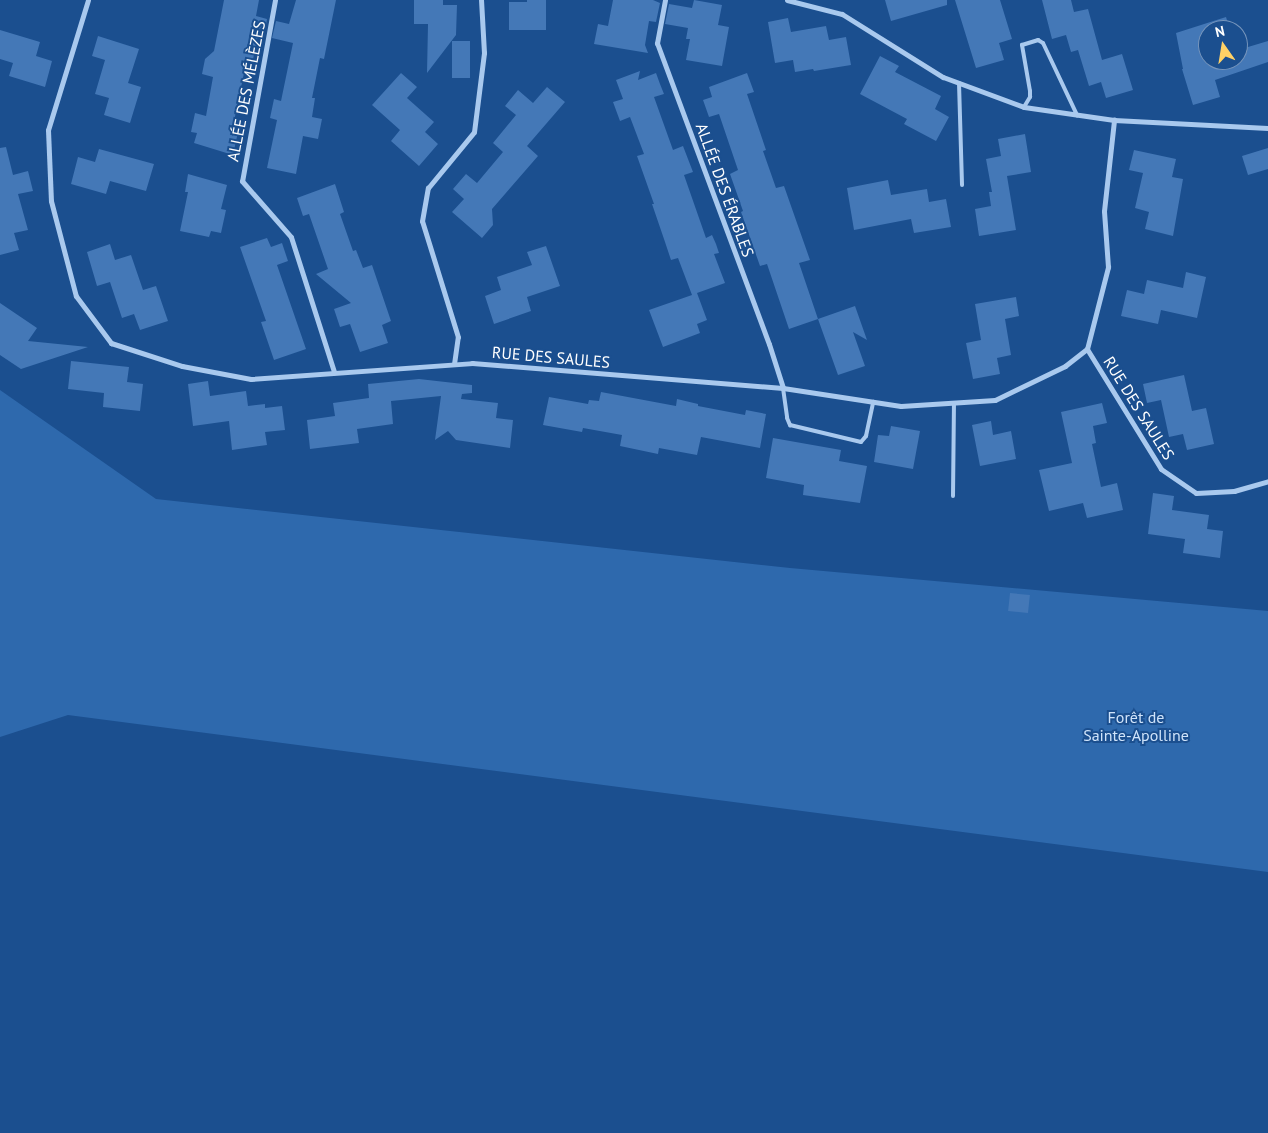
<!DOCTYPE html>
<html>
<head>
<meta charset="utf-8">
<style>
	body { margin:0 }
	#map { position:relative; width:1268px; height:1133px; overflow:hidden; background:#1b4f8f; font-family:"PT Sans",sans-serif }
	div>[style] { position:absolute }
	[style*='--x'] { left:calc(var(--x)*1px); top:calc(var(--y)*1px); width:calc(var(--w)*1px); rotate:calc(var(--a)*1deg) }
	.green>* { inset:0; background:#2e69ad }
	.building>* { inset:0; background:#4478b7; transform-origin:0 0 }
	.service>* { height:4px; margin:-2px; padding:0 2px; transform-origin:2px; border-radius:2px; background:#a9c9ee }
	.minor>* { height:5px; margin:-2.5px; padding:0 2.5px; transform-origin:2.5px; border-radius:2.5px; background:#a9c9ee }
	span { translate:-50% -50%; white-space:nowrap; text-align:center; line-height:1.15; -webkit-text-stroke:4px #1b4f8f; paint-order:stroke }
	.street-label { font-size:16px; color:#fff }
	.park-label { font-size:16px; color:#cfe3fa }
	.north { position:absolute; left:1198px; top:20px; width:50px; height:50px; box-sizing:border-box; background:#1b4f8f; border:1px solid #7695bc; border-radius:50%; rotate:347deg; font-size:14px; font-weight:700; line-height:20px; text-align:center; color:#fff }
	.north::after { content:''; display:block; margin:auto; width:18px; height:22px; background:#ffd166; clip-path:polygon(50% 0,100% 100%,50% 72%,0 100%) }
</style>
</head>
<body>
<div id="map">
	<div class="green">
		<i style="clip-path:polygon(0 390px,156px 499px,790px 568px,1268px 611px,1268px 872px,68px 715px,0 737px)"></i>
	</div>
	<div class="building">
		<i style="clip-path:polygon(224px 0,259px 0,256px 16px,267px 19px,264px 37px,258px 35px,250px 74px,244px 73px,232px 131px,238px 132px,233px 155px,194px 143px,197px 133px,191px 132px,195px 113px,206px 116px,213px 77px,202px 74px,205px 59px,214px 51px)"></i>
		<i style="clip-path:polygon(296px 0,336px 0,324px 59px,320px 58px,312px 98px,315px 98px,312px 117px,322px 119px,318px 139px,303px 136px,296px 174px,267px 168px,277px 120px,270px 118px,274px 99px,281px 101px,293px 43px,272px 38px,276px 21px,289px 24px)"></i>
		<i style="clip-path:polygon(414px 0,443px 0,443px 5px,457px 5px,456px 35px,427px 73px,428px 24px,414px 24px)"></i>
		<i style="clip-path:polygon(527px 0,546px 0,546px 30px,509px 30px,509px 2px,527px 2px)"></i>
		<i style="clip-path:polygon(613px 0,653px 0,660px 3px,656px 22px,649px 21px,645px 45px,648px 53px,594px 44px,598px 24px,608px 26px)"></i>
		<i style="clip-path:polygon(694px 0,722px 5px,718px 25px,729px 27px,722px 66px,686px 60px,690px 39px,686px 39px,688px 28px,665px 24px,669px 4px,692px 8px)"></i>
		<i style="clip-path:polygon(885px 0,947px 0,947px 5px,891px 21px)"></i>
		<i style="clip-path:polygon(955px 0,1000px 0,1012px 39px,999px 43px,1004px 60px,976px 68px)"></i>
		<i style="clip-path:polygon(1042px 0,1071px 0,1074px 12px,1088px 9px,1102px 60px,1122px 54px,1133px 90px,1106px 98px,1101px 82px,1089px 86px,1078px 50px,1071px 52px,1066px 35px,1052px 39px)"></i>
		<i style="clip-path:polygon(1226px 17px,1230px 30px,1208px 30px,1208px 60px,1238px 60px,1238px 50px,1268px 41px,1268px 62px,1215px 80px,1220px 97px,1193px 105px,1182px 69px,1183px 69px,1176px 33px)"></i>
		<i style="clip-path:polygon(788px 18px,791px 32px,826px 26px,829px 40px,846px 37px,851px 65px,814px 71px,813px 69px,795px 72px,793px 60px,775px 63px,768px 22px)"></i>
		<i style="clip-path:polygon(0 30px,40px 42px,36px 56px,52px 61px,45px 87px,9px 76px,13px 63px,0 59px)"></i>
		<i style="clip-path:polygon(98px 36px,139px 49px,128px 83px,141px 87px,130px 123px,104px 115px,109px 98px,95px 94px,105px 60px,92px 56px)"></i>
		<i style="left:452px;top:41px;width:18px;height:37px"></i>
		<i style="clip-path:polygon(880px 56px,899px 66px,895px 72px,941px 96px,935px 109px,949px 117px,936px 141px,904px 124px,907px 119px,860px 94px)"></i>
		<i style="clip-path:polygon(640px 71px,638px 80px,656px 73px,660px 84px,664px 94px,654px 97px,673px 150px,683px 146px,693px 172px,684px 175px,706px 238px,712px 235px,716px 244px,719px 253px,714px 254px,725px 283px,697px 293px,707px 320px,697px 324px,700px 333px,663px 347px,649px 310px,692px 295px,678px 258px,671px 260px,665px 242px,652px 204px,654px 204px,637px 156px,644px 154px,630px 117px,620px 121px,613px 102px,623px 99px,616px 80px)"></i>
		<i style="clip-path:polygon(401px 73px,417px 87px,407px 98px,434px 122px,425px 132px,438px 144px,419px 166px,391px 141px,400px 130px,372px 105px)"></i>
		<i style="clip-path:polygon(747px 73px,754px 92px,747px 94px,766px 150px,763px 151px,776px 188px,784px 186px,810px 260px,799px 263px,818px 319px,789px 329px,767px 264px,760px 266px,741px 212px,743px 211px,730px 174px,738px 170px,719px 114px,709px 117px,703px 100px,712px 97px,709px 87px)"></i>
		<i style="clip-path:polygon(547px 87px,565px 102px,527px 146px,538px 156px,492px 209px,493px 225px,482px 238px,452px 212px,464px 199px,453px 189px,466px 174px,477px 183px,503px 152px,493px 143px,516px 115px,505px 106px,518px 90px,533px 103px)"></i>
		<i style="clip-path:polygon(1025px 134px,1031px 172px,1007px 176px,1016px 230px,979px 236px,975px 209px,991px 206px,989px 192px,992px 192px,986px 159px,1001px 156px,998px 139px)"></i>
		<i style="clip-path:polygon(6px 147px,13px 175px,28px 171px,33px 191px,18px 194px,28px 230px,14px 233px,19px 250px,0 255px,0 148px)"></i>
		<i style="clip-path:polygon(1268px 148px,1268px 169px,1248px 175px,1242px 156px)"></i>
		<i style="clip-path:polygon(99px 149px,154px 164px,146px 191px,110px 181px,106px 194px,71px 184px,78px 157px,95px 162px)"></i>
		<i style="clip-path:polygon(1134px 150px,1176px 159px,1172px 177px,1183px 179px,1173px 236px,1145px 229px,1149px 212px,1135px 208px,1143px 173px,1129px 170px)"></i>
		<i style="clip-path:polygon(188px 174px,227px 185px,221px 209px,226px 210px,221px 233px,211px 231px,209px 237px,180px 231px,188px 192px,185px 192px)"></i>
		<i style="clip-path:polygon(888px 180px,891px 195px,927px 189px,929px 202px,946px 199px,951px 227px,914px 233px,911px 219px,854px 230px,847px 188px)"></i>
		<i style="clip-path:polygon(335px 184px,344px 212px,340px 214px,353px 251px,356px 250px,363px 268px,372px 265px,391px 321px,382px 325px,388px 343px,360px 352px,350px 324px,340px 327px,334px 309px,351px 303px,316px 274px,328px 269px,309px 214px,303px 216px,297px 198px)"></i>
		<i style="clip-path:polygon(267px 238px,271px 247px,282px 243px,288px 261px,277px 265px,306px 349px,274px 360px,261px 322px,266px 321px,240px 247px)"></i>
		<i style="clip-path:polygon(110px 244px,115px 260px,131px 255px,143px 290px,156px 286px,168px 321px,140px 330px,134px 314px,122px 318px,110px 282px,97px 286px,87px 252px)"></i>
		<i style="clip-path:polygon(546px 246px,560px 286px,527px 297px,531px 311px,494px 324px,485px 296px,501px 290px,497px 277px,532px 265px,527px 252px)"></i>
		<i style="clip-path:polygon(1186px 272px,1206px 277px,1197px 318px,1161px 310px,1158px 324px,1121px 316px,1127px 290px,1144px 294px,1147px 280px,1183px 288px)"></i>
		<i style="clip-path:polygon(1016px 297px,1019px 316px,1005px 319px,1011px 355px,997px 358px,1000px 374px,973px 379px,966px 343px,981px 340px,975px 304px)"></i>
		<i style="clip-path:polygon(0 303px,37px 328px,28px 341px,88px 347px,21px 369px,0 355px)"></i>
		<i style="clip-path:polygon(855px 306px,867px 340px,853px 332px,865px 366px,838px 375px,818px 319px)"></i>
		<i style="clip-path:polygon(71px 361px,129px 367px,127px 382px,143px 384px,140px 411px,103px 407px,104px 393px,68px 389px)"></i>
		<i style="clip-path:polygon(1184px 375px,1192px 411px,1206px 408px,1214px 444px,1187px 450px,1183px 434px,1169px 437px,1161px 400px,1147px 403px,1143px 384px)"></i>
		<i style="clip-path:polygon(419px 379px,472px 385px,472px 393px,462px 394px,461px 399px,498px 403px,496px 418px,513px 420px,510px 448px,456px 440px,448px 431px,435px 440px,441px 396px,391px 401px,393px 424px,357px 429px,359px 443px,310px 449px,307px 420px,335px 416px,333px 403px,369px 398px,368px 384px)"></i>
		<i style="clip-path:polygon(208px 381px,210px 396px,246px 391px,248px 406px,265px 404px,265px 408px,282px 406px,285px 430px,265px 432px,267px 445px,232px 450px,229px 421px,193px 426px,188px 384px)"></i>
		<i style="clip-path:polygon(601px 392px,676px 406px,677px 399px,698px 404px,698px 406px,745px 415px,746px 410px,766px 414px,760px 448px,701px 437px,697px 455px,659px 448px,658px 454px,620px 446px,622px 435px,583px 428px,582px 432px,543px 425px,549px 397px,588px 404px,589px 400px,599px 401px)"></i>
		<i style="clip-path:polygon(1102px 403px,1107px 423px,1093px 426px,1096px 443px,1092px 444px,1101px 487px,1117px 483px,1123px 510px,1087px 518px,1083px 503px,1049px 511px,1039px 470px,1072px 463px,1061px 412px)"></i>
		<i style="clip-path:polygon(991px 421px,993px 435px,1011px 431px,1016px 459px,980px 466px,972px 425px)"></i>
		<i style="clip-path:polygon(891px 426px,920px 431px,913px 469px,874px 462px,878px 435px,889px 436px)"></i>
		<i style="clip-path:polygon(773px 438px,841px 450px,839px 461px,867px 466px,860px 503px,803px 495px,804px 485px,766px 478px)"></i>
		<i style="clip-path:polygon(1153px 493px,1174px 496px,1172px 510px,1209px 515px,1207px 529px,1223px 531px,1220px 558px,1183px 553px,1185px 539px,1148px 534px)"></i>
		<i style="left:1010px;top:593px;width:20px;height:18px;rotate:6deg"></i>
	</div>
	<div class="service">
		<i style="--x:959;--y:83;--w:102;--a:88.3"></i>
		<i style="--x:1024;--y:107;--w:12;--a:-59"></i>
		<i style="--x:1030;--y:97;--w:6;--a:-90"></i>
		<i style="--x:1030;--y:91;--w:47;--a:-99.9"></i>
		<i style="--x:1022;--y:45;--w:17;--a:-17"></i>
		<i style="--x:1038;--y:40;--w:6;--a:31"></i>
		<i style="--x:1043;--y:43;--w:80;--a:64.7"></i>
		<i style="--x:783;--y:388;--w:30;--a:82"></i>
		<i style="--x:787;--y:418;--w:8;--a:67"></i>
		<i style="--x:790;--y:425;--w:73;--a:13.5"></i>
		<i style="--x:861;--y:442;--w:8;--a:-50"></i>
		<i style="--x:866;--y:436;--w:35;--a:-78"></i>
		<i style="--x:953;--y:496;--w:92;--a:-89.4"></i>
	</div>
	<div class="minor">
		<i style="--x:88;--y:0;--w:136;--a:107.1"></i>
		<i style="--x:48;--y:130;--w:71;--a:87.6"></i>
		<i style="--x:51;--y:201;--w:98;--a:75.3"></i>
		<i style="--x:76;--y:296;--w:59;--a:53.3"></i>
		<i style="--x:111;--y:343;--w:75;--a:17.9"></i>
		<i style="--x:182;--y:366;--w:70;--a:10.7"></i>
		<i style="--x:251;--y:379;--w:222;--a:-4.1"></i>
		<i style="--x:472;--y:363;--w:312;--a:4.6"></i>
		<i style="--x:783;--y:388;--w:119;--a:8.7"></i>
		<i style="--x:901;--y:406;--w:94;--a:-3.7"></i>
		<i style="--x:995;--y:400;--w:78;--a:-25.9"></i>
		<i style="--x:1065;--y:366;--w:28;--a:-38"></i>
		<i style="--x:1087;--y:349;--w:141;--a:58.3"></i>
		<i style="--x:1161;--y:469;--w:42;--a:34.4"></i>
		<i style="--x:1196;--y:493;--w:38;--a:-3"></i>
		<i style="--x:1234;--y:491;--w:35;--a:-16"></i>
		<i style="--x:275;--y:0;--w:184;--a:100.3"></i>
		<i style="--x:242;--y:181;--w:74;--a:48.8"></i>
		<i style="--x:291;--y:237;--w:142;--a:72.3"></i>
		<i style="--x:665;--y:0;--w:44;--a:100.5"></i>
		<i style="--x:657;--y:43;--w:321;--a:69.6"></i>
		<i style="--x:769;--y:344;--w:46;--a:72.3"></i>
		<i style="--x:787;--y:0;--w:57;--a:14.3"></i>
		<i style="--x:842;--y:14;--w:119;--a:32"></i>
		<i style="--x:943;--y:77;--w:86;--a:20.3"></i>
		<i style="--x:1024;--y:107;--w:91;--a:8.2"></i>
		<i style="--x:1114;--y:120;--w:154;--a:3"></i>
		<i style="--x:1087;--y:349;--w:85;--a:-75.6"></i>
		<i style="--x:1108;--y:267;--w:56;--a:-94.1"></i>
		<i style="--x:1104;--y:211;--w:92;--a:-83.7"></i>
		<i style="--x:454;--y:364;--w:27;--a:-82"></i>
		<i style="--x:458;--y:337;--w:121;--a:-107.2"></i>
		<i style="--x:422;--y:221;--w:34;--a:-80"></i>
		<i style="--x:428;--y:188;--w:72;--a:-50.6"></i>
		<i style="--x:474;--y:132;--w:80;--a:-82.8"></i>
		<i style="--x:484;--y:53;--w:53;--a:-93.2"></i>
	</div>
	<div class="street-label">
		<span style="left:246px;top:91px;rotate:-79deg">ALLÉE DES MÉLÈZES</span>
		<span style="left:725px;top:190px;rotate:70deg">ALLÉE DES ÉRABLES</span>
		<span style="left:551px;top:357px;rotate:5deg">RUE DES SAULES</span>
		<span style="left:1139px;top:408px;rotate:58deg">RUE DES SAULES</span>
	</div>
	<div class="park-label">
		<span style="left:1136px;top:726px">Forêt de<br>Sainte-Apolline</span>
	</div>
	<div class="north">N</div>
</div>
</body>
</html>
